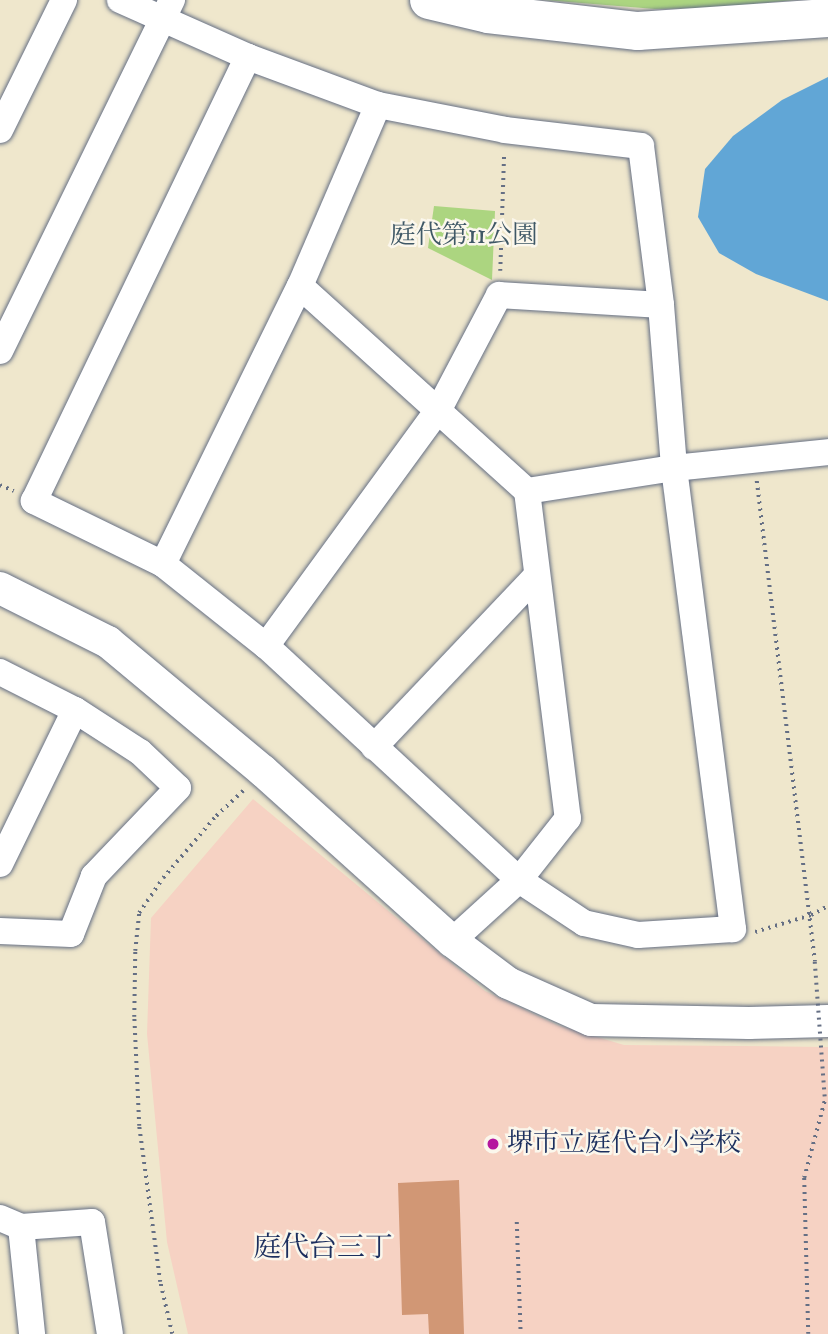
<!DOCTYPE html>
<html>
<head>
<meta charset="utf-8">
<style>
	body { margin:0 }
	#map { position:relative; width:828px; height:1334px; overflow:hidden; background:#efe7cc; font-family:"IM FELL Double Pica","Noto Serif JP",serif }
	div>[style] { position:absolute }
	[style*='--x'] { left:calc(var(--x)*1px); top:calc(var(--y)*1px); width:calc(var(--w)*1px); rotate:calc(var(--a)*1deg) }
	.built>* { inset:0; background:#f6d2c3 }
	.green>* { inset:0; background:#acd580 }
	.water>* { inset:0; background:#61a6d6 }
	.building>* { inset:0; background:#d19775 }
	.path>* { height:3.5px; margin-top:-1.75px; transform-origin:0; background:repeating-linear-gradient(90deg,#656f84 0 2px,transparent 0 7px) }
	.roads { filter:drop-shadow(0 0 2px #656f84) drop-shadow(0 0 2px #656f84) }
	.minor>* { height:26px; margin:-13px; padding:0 13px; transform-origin:13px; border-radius:13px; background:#fff }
	.tertiary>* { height:32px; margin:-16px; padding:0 16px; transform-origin:16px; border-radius:16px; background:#fff }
	.primary>* { height:38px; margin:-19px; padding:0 19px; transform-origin:19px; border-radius:19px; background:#fff }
	.path-bridge>* { height:3.5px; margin-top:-1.75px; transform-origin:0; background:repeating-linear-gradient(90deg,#656f84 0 2px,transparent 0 7px) }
	.dots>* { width:19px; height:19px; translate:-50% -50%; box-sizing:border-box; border:4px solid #fbf7ec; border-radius:50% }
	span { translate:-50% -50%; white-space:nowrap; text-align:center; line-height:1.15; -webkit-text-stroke:5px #fbf7ec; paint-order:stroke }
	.park-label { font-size:26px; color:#3f5866 }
	.poi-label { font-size:26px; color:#1b2f5e }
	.left { translate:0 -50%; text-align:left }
	.neighbourhood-label { font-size:28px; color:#1b2f5e }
</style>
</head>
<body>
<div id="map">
	<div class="built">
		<i style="clip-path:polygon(253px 799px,485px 991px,557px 1025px,624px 1045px,828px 1047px,828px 1334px,188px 1334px,167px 1242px,147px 1034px,151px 918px)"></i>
	</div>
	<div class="green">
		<i style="clip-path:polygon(544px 0,795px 0,711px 8px,655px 9px)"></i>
		<i style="clip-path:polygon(434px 206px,495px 211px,492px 280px,428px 248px)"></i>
	</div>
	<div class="water">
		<i style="clip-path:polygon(828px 77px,828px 301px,756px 274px,719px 253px,698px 217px,705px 169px,733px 136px,782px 100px)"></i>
	</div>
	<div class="building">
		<i style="clip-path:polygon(459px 1180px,464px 1334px,429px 1334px,428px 1314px,402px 1315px,398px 1183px)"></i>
	</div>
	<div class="path">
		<i style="--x:500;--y:271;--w:118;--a:-88.1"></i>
		<i style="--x:757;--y:481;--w:484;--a:83.1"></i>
		<i style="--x:0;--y:485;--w:15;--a:23"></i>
		<i style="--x:755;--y:932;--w:59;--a:-16.9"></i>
		<i style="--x:811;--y:915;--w:19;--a:-28"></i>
		<i style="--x:517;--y:1222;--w:112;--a:88"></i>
		<i style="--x:172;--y:1334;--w:53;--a:-103"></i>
		<i style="--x:160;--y:1282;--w:157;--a:-97.7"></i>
		<i style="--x:139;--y:1126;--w:109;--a:-92.6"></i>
		<i style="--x:134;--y:1017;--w:66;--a:-89.1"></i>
		<i style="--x:135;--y:951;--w:38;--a:-84"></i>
		<i style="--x:139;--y:913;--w:42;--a:-55.6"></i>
		<i style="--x:163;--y:878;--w:82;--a:-49.5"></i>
		<i style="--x:216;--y:816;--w:41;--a:-43"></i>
		<i style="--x:808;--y:1334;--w:156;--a:-91.5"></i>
		<i style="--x:804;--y:1178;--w:82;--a:-75.1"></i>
	</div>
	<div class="roads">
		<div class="minor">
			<i style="--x:120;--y:0;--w:140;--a:24"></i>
			<i style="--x:248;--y:57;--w:139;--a:20.3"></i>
			<i style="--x:378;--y:105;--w:129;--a:11.1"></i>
			<i style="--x:505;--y:130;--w:137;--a:6.7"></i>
			<i style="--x:641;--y:146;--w:160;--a:82.8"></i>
			<i style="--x:661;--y:305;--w:164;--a:85.4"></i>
			<i style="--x:674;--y:468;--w:465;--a:82.7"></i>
			<i style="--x:733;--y:929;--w:95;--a:176.4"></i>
			<i style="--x:638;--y:935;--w:55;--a:-167.5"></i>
			<i style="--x:584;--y:923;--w:78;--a:-146.5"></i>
			<i style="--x:519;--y:880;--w:345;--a:-137.2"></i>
			<i style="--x:266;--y:646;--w:132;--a:-141.5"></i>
			<i style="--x:163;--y:564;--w:144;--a:-154"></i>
			<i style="--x:34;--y:501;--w:493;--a:-64.3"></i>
			<i style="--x:0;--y:130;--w:145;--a:-63.8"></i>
			<i style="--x:300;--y:286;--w:306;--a:42.1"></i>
			<i style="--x:527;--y:491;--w:330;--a:82.9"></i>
			<i style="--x:568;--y:818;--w:79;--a:128.3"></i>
			<i style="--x:519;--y:880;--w:91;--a:137.7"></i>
			<i style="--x:0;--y:351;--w:391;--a:-63.9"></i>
			<i style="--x:527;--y:491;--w:149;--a:-8.9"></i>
			<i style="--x:674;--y:468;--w:155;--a:-5.9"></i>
			<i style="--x:163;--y:564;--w:310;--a:-63.8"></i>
			<i style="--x:300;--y:286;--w:197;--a:-66.7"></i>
			<i style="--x:266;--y:646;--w:293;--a:-53.9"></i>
			<i style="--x:439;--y:409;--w:129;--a:-62.2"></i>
			<i style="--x:499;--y:295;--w:162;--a:3.5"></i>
			<i style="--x:0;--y:672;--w:84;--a:26.9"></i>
			<i style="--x:75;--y:710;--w:77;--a:32.9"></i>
			<i style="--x:140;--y:752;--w:52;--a:43.5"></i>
			<i style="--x:178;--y:788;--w:122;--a:133.7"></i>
			<i style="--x:94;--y:876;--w:62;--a:111.6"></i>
			<i style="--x:71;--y:934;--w:71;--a:-177.6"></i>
			<i style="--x:374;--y:747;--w:236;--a:-46.5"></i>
			<i style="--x:0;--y:864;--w:171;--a:-64"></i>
			<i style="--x:0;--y:1218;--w:23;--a:23"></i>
			<i style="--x:21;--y:1227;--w:71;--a:-4"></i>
			<i style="--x:92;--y:1222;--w:113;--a:80.9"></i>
			<i style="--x:21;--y:1227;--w:108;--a:84.1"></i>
		</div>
		<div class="tertiary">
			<i style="--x:0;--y:588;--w:121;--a:26.6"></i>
			<i style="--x:108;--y:642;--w:202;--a:39.8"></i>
			<i style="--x:263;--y:771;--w:254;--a:42"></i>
			<i style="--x:452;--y:941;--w:70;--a:36.9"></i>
			<i style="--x:508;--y:983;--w:91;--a:24"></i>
			<i style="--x:591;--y:1020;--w:158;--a:1.1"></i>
			<i style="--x:749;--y:1023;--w:79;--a:-1.5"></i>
		</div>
		<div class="primary">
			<i style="--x:429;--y:0;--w:61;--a:13.3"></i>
			<i style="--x:488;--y:14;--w:151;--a:6.5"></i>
			<i style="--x:638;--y:31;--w:190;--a:-3.9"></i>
		</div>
	</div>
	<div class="path-bridge">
		<i style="--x:815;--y:962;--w:137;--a:85.8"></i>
	</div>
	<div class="dots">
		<i style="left:493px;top:1144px;background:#b5179e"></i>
	</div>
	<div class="park-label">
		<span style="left:464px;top:236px">庭代第11公園</span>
	</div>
	<div class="poi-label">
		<span class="left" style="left:507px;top:1144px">堺市立庭代台小学校</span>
	</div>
	<div class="neighbourhood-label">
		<span style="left:323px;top:1248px">庭代台三丁</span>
	</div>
</div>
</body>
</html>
